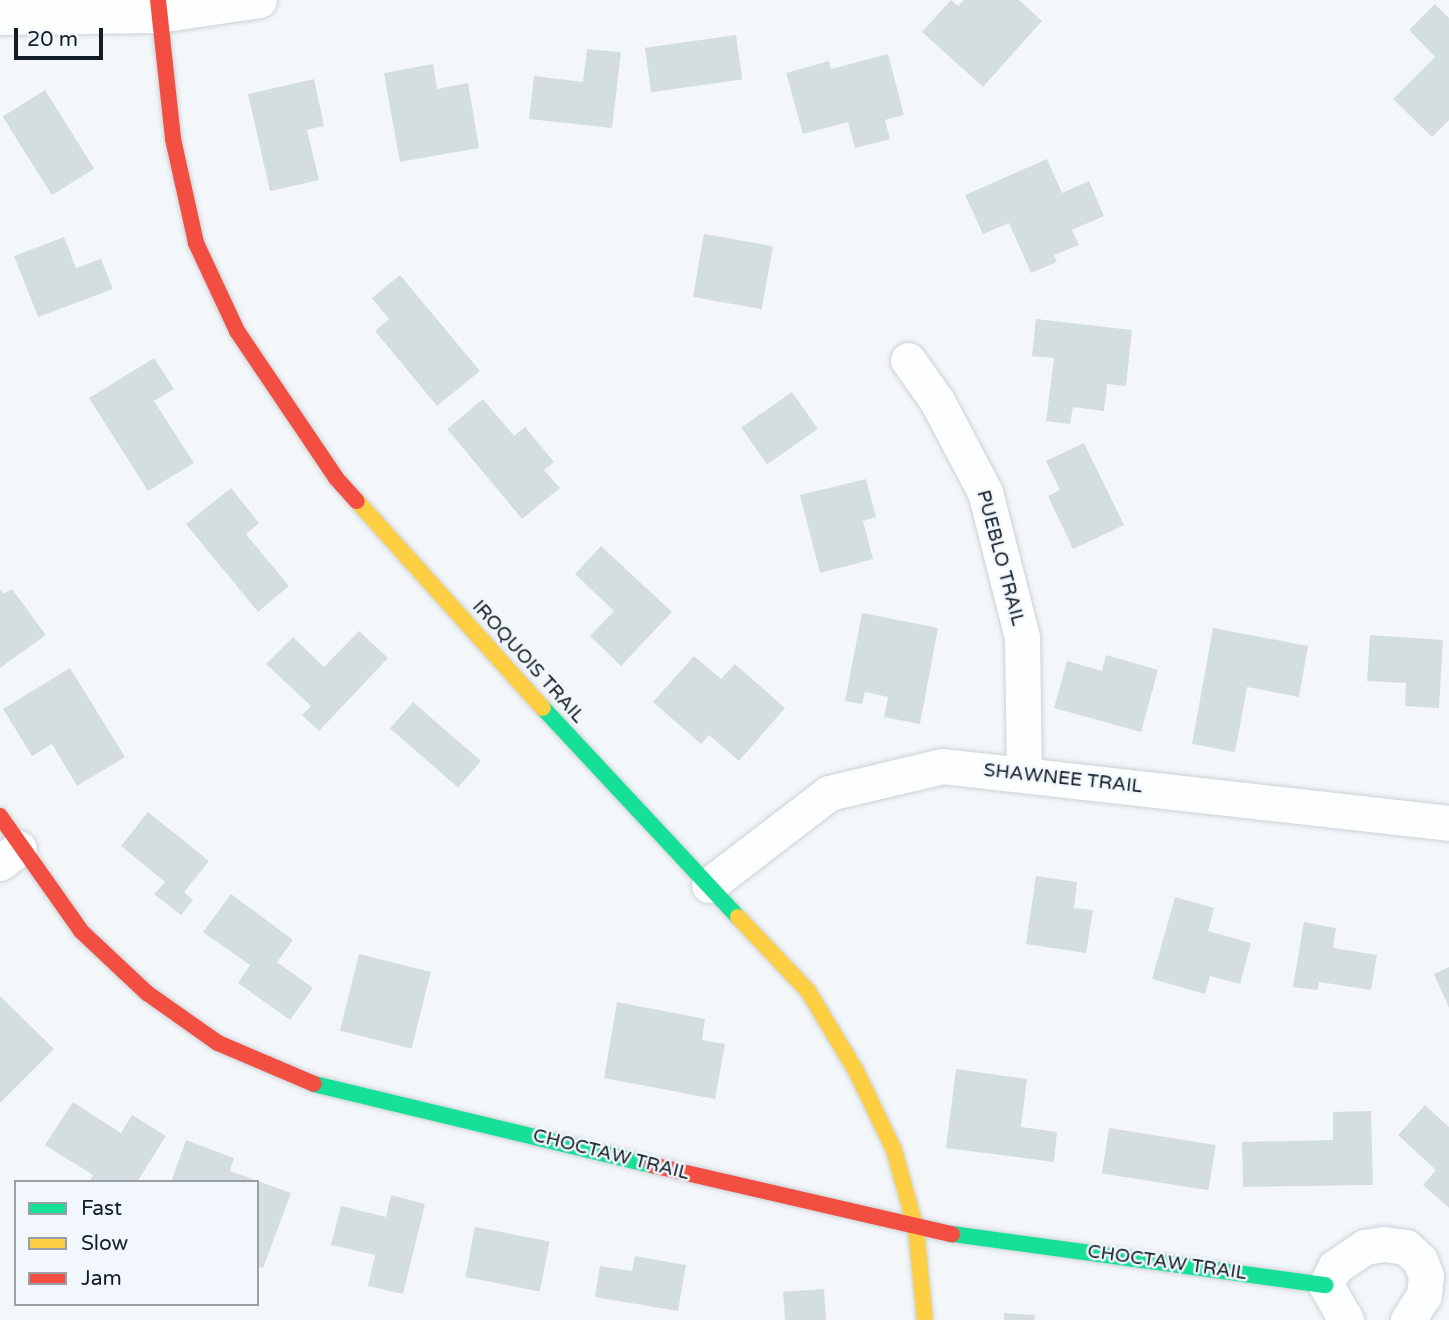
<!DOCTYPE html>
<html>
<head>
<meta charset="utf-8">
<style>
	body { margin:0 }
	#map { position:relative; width:1449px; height:1320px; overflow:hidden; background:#f4f7f9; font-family:"Varela Round",sans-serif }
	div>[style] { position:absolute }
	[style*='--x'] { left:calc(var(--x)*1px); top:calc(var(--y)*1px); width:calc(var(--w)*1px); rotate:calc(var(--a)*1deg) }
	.building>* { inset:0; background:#d4dee0; transform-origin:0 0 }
	.roads { filter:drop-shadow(0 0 2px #cbd2d7) drop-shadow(0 0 2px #cbd2d7) }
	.street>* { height:35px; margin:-17.5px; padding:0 17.5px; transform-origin:17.5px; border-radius:17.5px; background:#fdfefe }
	.fast>* { height:16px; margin:-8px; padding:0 8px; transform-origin:8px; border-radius:8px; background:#16e098 }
	.slow>* { height:16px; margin:-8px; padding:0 8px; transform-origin:8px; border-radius:8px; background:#ffcf43 }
	.jam>* { height:16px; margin:-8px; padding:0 8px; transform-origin:8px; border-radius:8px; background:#f24e42 }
	span { translate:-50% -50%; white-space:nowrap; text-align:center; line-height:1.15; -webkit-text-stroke:5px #f1f7fc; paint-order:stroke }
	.street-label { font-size:19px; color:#121d25 }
	.legend { position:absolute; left:14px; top:1180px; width:245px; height:126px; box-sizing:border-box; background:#f1f7fc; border:2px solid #98a0a6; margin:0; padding:9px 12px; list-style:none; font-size:21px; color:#121d25 }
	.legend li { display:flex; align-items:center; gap:14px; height:35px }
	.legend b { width:35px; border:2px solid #98a0a6 }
	.scale { position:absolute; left:14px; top:28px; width:89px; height:32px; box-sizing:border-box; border:4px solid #121d25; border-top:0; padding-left:9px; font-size:21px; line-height:24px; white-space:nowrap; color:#121d25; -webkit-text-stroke:5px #f1f7fc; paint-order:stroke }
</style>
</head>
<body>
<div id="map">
	<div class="building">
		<i style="clip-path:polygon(951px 0,958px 6px,964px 0,1019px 0,1042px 21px,983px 87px,922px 32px)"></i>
		<i style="clip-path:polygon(1435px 4px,1449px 18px,1449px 120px,1432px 137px,1393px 99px,1435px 57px,1409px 30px)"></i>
		<i style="left:736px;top:35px;width:45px;height:92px;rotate:82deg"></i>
		<i style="clip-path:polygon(587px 49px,621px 52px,612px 128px,529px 119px,534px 76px,583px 82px)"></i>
		<i style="clip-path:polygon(888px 54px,904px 115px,885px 120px,890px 139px,855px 148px,848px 122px,803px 134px,786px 73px,829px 61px,831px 69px)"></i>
		<i style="clip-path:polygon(433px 64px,437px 89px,468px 83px,479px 148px,400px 162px,384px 73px)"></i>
		<i style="clip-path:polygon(314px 79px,324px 126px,307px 130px,319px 180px,270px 191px,248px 94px)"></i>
		<i style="left:45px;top:90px;width:93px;height:50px;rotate:58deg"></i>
		<i style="clip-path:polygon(1047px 159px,1062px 193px,1089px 181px,1104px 216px,1072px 230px,1079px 245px,1054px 255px,1057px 262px,1031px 273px,1009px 223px,983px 234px,965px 195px)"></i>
		<i style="left:704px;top:234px;width:70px;height:64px;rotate:10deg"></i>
		<i style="clip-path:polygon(64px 237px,76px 268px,101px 259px,113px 289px,38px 317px,14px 256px)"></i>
		<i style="clip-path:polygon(400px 275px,480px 371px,437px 406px,375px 331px,389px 319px,372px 298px)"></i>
		<i style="clip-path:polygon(1036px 319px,1132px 330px,1126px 386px,1107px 384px,1104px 411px,1073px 407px,1070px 424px,1046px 421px,1054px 358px,1032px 356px)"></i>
		<i style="clip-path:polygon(154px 358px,174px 389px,154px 401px,194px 463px,148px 491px,89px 398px)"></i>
		<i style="left:792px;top:392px;width:45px;height:62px;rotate:55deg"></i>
		<i style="clip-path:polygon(483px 399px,514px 436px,525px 427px,554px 462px,544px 470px,560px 488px,522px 519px,447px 429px)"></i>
		<i style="clip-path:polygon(1084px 443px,1124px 525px,1073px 549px,1048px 496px,1060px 490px,1046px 461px)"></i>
		<i style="clip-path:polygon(866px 479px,876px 517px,863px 521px,873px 559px,820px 573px,800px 495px)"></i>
		<i style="clip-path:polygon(231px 488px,259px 523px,246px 534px,289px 586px,258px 612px,186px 524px)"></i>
		<i style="clip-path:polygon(601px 546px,672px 612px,621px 666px,590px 636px,614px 611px,575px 574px)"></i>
		<i style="clip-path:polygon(0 589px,4px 594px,12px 589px,46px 635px,0 668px)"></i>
		<i style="clip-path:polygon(862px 613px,938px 628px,920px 724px,884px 717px,888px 697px,865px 692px,862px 704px,845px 701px)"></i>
		<i style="clip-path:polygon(1213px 628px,1308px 646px,1299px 697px,1247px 687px,1235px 752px,1192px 744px)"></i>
		<i style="clip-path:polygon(359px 631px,388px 658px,319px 731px,302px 715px,311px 706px,266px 664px,293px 637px,324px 667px)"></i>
		<i style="clip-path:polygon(1370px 635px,1443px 640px,1439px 708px,1405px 706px,1406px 683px,1367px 681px)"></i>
		<i style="clip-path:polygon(1106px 655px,1158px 670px,1141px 732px,1054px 708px,1067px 661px,1102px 671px)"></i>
		<i style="clip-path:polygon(694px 656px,721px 679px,735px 664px,785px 708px,739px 761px,709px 735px,701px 744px,653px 702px)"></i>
		<i style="clip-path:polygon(70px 668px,125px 757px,77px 786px,52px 744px,32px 756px,3px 709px)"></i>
		<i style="left:413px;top:702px;width:90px;height:35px;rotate:41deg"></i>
		<i style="clip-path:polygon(148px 812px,209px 861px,184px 892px,193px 900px,181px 915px,154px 894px,165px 882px,121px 846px)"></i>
		<i style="clip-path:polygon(1036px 876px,1077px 882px,1074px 908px,1093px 910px,1086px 953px,1026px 944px)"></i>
		<i style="clip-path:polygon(231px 894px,293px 940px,277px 962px,313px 988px,290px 1020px,238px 983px,250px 965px,203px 932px)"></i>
		<i style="clip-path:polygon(1175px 897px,1214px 908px,1208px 931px,1251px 943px,1240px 984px,1210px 976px,1205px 994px,1152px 979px)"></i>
		<i style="clip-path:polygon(1304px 922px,1336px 928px,1333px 948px,1377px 955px,1371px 990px,1319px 982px,1318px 990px,1293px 987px)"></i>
		<i style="left:359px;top:954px;width:74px;height:79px;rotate:14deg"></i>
		<i style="clip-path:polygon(1449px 967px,1449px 1008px,1434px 974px)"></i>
		<i style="clip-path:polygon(0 996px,54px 1049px,0 1103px)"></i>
		<i style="clip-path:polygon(617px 1002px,705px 1019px,702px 1040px,725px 1044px,715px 1099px,604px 1078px)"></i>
		<i style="clip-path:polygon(956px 1069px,1027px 1079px,1021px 1127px,1057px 1132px,1054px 1162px,946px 1148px)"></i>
		<i style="clip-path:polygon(73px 1102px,121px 1133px,132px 1115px,166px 1136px,137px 1182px,89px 1182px,93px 1175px,45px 1145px)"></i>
		<i style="clip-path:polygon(1425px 1105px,1449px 1127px,1449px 1208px,1423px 1185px,1436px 1170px,1398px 1135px)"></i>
		<i style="clip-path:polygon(1371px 1111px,1373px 1185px,1243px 1187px,1242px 1142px,1333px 1140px,1333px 1112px)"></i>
		<i style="left:1109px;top:1128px;width:108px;height:46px;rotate:9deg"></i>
		<i style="clip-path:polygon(186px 1140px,234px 1158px,230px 1171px,291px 1193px,263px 1268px,257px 1266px,257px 1182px,171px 1182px)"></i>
		<i style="clip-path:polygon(391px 1195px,425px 1204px,403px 1294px,368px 1286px,375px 1255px,331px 1245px,341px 1206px,386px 1217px)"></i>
		<i style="left:475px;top:1227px;width:76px;height:51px;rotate:11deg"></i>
		<i style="clip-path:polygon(635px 1256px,686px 1265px,678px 1311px,595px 1297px,600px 1266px,632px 1271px)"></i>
		<i style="left:824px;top:1289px;width:31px;height:41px;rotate:86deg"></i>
		<i style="clip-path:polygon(1004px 1313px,1035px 1315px,1034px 1320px,1004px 1320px)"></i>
	</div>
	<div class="roads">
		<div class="street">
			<i style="--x:0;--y:17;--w:158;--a:-0.7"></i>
			<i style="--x:158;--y:15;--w:102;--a:-8.4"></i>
			<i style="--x:908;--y:360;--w:50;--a:54.7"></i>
			<i style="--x:937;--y:401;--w:103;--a:62.2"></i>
			<i style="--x:985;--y:492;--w:150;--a:75.7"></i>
			<i style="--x:1022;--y:637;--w:138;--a:89.2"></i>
			<i style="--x:0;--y:863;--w:24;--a:-38"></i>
			<i style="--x:709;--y:885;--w:151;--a:-37.5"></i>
			<i style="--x:829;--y:793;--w:116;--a:-13.4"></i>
			<i style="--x:942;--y:766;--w:510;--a:6.41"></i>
			<i style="--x:1346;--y:1320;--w:40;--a:-119.7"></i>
			<i style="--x:1326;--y:1285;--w:20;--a:-63"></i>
			<i style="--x:1335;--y:1267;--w:36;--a:-34"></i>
			<i style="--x:1365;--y:1247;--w:19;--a:-9"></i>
			<i style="--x:1384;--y:1244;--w:22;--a:8"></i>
			<i style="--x:1406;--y:1247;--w:19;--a:43"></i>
			<i style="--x:1420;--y:1260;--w:17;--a:69"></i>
			<i style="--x:1426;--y:1276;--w:19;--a:96"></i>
			<i style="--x:1424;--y:1295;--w:30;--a:123"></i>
		</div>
		<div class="fast">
			<i style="--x:543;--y:708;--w:286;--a:47"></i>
			<i style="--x:314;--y:1084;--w:348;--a:13.5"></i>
			<i style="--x:952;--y:1234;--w:377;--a:7.8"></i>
		</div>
		<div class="slow">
			<i style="--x:357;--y:501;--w:278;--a:48.1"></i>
			<i style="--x:738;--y:917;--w:102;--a:46.6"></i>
			<i style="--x:808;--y:991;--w:93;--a:59"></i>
			<i style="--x:856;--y:1071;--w:88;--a:64.3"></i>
			<i style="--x:894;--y:1150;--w:82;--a:74.4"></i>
			<i style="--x:916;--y:1229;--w:91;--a:84.4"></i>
		</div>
		<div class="jam">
			<i style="--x:158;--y:0;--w:140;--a:83.8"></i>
			<i style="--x:173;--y:139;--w:107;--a:77.5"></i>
			<i style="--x:196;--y:243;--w:97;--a:65"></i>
			<i style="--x:237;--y:331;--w:177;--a:56"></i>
			<i style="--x:336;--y:478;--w:31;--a:48"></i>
			<i style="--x:0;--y:816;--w:141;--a:54.8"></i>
			<i style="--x:81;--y:931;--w:91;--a:43.2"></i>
			<i style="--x:147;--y:993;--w:87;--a:35.2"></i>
			<i style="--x:218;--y:1043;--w:104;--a:23.1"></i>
			<i style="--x:652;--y:1165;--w:308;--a:13"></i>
		</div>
	</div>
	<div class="street-label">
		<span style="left:1000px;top:558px;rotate:75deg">PUEBLO TRAIL</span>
		<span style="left:528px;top:662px;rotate:48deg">IROQUOIS TRAIL</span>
		<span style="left:1063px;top:779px;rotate:6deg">SHAWNEE TRAIL</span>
		<span style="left:611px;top:1155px;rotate:14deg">CHOCTAW TRAIL</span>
		<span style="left:1167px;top:1263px;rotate:8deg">CHOCTAW TRAIL</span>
	</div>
	<ul class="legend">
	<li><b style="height:9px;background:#16e098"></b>Fast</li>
	<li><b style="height:9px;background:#ffcf43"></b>Slow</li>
	<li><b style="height:9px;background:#f24e42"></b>Jam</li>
	</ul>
	<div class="scale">20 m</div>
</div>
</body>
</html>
